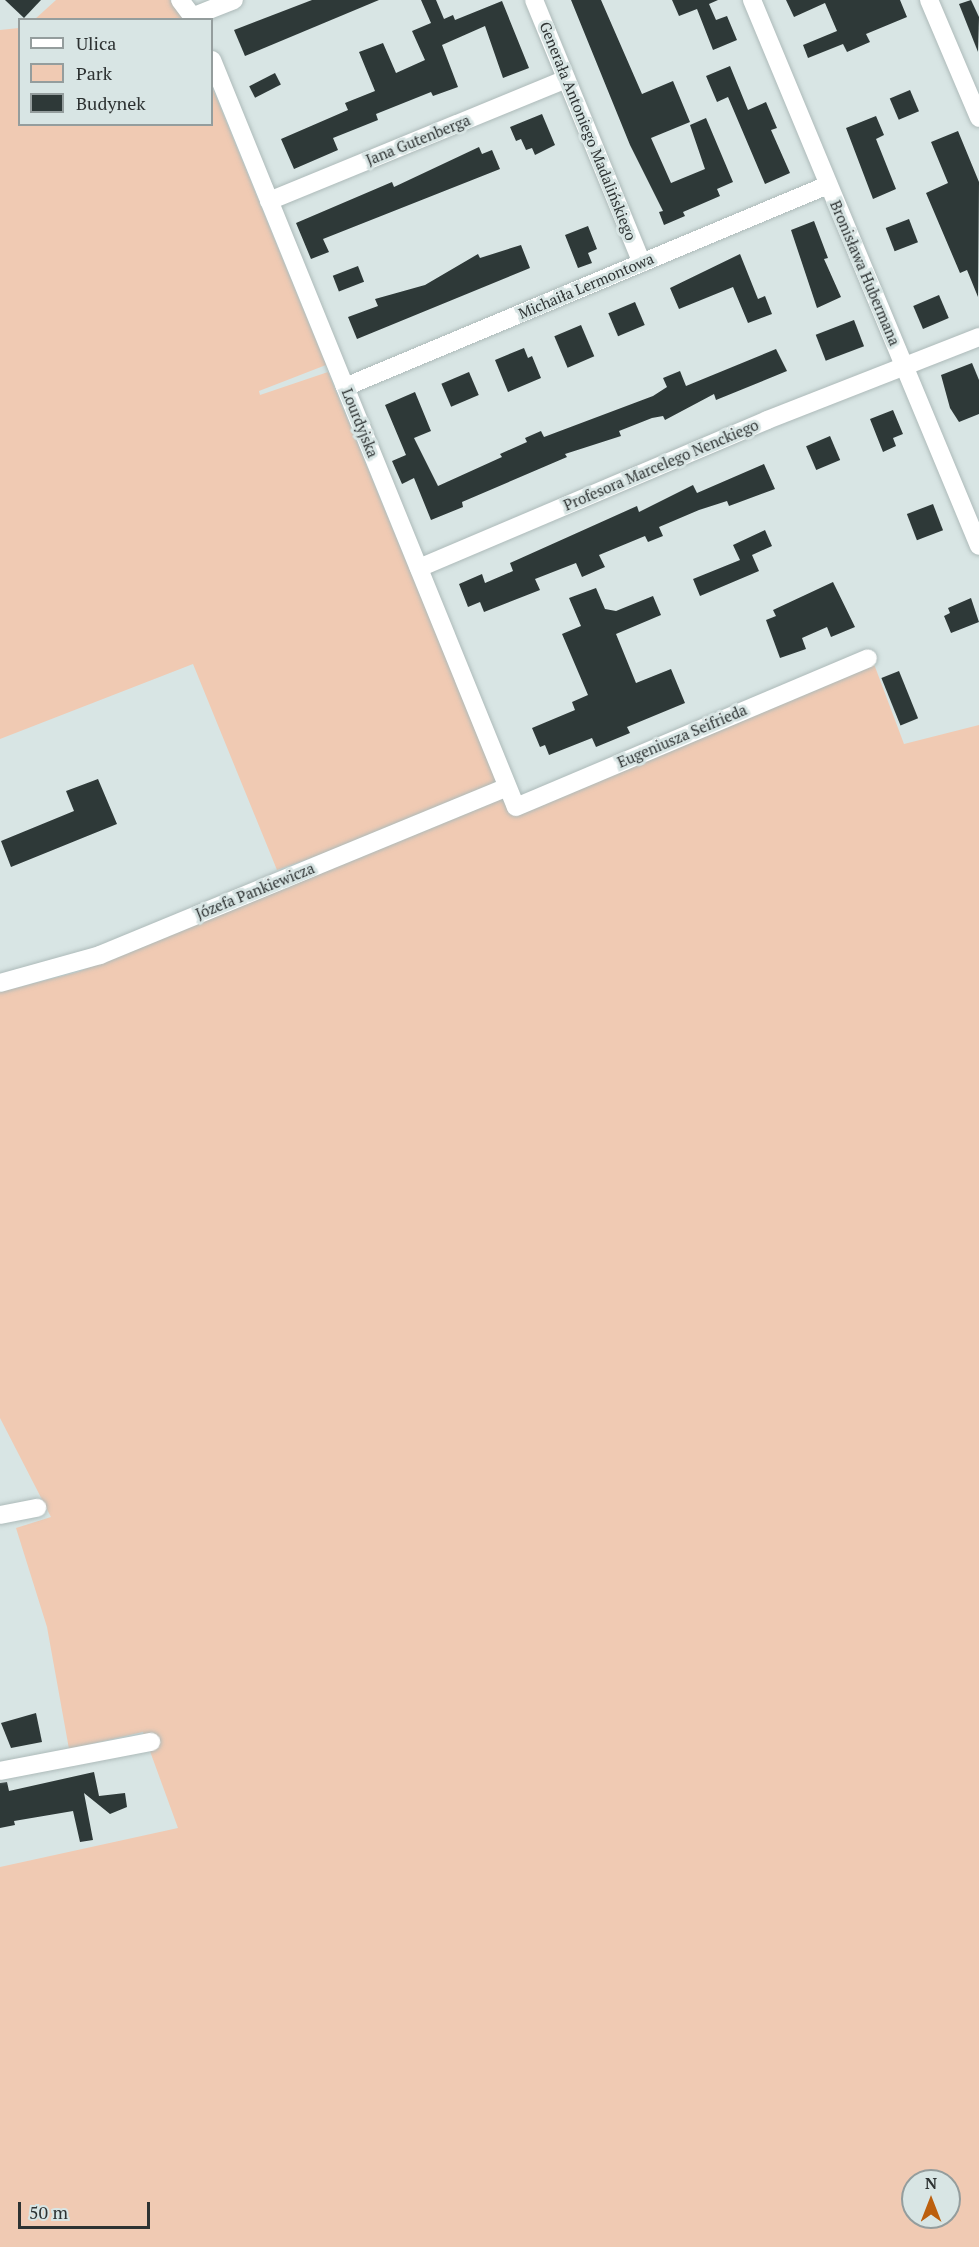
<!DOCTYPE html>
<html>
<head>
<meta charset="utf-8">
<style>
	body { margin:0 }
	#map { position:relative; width:979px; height:2247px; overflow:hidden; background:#d8e5e4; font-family:"PT Serif",serif }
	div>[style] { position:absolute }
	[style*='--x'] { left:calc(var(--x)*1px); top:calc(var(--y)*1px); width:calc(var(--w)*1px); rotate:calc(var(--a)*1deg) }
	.green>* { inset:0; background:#f0cab3 }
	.building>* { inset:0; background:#2e3938; transform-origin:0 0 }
	.roads { filter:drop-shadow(0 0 2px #adbab9) drop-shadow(0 0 2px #adbab9) }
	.street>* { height:18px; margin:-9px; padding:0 9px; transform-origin:9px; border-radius:9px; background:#fff }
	span { translate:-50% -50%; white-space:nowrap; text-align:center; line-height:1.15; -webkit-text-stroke:6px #d8e5e4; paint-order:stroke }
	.street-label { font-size:15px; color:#2d3232 }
	.legend { position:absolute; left:18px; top:18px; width:195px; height:108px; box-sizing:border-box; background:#d8e5e4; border:2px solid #949d9d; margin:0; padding:8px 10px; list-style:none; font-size:18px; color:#2d3232 }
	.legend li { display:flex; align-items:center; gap:12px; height:30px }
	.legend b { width:30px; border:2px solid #949d9d }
	.north { position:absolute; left:901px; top:2169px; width:60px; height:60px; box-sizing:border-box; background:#d8e5e4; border:2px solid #949d9d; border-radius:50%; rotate:0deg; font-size:16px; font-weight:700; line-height:24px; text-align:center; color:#2d3232 }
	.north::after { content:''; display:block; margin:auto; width:21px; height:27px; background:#bc5f0e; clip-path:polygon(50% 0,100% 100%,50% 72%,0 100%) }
	.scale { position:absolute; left:18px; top:2202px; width:132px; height:27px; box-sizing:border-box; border:3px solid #2d3232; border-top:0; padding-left:8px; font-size:18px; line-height:21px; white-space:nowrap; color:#2d3232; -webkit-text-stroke:4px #d8e5e4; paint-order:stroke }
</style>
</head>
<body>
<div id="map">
	<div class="green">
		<i style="clip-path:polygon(56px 0,170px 0,183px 19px,34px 20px)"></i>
		<i style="clip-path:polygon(evenodd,19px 28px,20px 124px,212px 124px,212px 87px,326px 365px,259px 391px,260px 395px,328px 372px,510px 814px,874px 664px,904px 744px,979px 725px,979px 2247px,0 2247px,0 1867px,178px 1828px,143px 1732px,69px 1749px,47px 1627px,16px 1528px,51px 1517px,0 1418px,0 992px,78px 972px,163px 937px,328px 852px,277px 870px,193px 664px,0 739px,0 30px,19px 28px,913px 2181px,949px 2181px,949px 2217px,913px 2217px,913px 2181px)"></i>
	</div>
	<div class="building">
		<i style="clip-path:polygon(5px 0,41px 0,24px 18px)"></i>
		<i style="clip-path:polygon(312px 0,379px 0,245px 56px,234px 30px)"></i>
		<i style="clip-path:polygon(421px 0,436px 0,444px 19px,453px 15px,455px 20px,502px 1px,529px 68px,503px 78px,485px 26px,442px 45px,458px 87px,433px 96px,431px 92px,376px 114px,378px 120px,333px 138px,338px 150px,294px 169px,281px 139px,348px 110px,345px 103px,375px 91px,359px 52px,383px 43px,396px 73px,425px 60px,412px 31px,431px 23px)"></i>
		<i style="clip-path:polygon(571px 0,601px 0,642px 94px,673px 81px,690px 122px,651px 138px,671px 183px,705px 169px,690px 125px,706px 118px,733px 182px,717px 189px,720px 196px,683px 212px,685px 216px,664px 225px,659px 212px,663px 211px,630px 145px)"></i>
		<i style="clip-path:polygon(672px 0,718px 0,709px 4px,716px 20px,727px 16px,737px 40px,713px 50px,697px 9px,679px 16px)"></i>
		<i style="clip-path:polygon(786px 0,900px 0,907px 17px,866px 34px,870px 42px,847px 52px,843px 44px,808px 58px,803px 45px,837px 31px,825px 3px,794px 17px)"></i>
		<i style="clip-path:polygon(971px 0,979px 17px,978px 52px,959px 4px)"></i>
		<i style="clip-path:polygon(730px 66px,748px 110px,766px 102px,777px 128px,771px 130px,790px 173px,765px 184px,728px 97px,717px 102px,706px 76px)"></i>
		<i style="left:275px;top:73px;width:13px;height:29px;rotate:63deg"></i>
		<i style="left:910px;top:90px;width:23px;height:22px;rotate:67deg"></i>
		<i style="clip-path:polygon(542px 114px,555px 145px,535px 155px,532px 148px,526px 150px,521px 139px,516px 141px,510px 127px)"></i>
		<i style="clip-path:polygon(876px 116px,884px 135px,876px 139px,896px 189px,873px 199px,846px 128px)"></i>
		<i style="clip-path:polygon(958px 131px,979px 182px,978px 297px,967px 270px,960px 273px,926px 193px,948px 183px,931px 142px)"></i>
		<i style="clip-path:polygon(479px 147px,482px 154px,492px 150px,500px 169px,323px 239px,329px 252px,311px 259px,296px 223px,392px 182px,394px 187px)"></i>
		<i style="left:909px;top:219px;width:25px;height:25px;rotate:69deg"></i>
		<i style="clip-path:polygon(814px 221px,828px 258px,824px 259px,841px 297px,817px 308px,791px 230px)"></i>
		<i style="clip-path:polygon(588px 226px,597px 249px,588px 253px,592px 263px,578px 268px,565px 235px)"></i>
		<i style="clip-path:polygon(521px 245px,530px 268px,357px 339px,348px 317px,378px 306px,375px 299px,425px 285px,478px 254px,480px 258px)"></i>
		<i style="clip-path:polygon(740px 254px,758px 299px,765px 296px,772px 314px,748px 323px,733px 287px,679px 309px,670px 288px)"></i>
		<i style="left:358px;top:266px;width:17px;height:27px;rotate:69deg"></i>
		<i style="left:939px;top:295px;width:25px;height:28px;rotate:67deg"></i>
		<i style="left:635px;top:302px;width:25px;height:29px;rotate:67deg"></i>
		<i style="left:854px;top:320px;width:28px;height:41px;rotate:69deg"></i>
		<i style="left:581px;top:325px;width:34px;height:29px;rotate:67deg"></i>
		<i style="clip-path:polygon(524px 348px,528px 358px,532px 356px,541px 378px,508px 392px,495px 360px)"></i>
		<i style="clip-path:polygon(776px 349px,787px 371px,716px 400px,714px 394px,665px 420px,663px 416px,652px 418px,619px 431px,621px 436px,565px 454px,567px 457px,462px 502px,463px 507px,431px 520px,414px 478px,402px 484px,392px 461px,406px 455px,385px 405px,415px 392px,431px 431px,414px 438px,438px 486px,502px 457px,500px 454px,527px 442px,525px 438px,541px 431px,544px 437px,653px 396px,667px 387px,663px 378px,680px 371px,686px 386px)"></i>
		<i style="clip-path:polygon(972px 363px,979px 380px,979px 414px,959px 422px,950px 408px,941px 375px)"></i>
		<i style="left:469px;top:372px;width:25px;height:30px;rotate:67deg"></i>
		<i style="clip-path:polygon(893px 410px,903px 434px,893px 438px,896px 446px,883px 452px,870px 419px)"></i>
		<i style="left:830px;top:436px;width:26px;height:26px;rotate:67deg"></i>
		<i style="clip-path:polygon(764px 464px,775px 489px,729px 506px,727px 501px,699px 510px,659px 527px,663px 536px,648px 542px,645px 536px,599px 555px,605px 567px,582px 577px,576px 563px,535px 579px,540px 590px,484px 612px,480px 602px,468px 607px,459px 584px,482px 574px,485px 583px,513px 571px,510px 563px,637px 506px,639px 512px,693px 485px,697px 493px)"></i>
		<i style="left:933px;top:504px;width:28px;height:28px;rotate:69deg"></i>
		<i style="clip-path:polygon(765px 530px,772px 546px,752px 555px,759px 571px,700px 596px,693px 579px,740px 560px,733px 545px)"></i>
		<i style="clip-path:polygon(833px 582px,855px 627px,831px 637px,827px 627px,802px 638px,806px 649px,780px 658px,766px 620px,776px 616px,773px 610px)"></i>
		<i style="clip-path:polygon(596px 588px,605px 609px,616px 611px,653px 596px,661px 615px,616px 634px,636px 683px,671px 669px,685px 703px,627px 727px,630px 733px,596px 747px,592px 738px,549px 755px,545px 745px,540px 747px,532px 728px,575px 710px,572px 702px,588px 695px,562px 634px,581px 626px,569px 598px)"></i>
		<i style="clip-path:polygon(971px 598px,979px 622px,951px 633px,944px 616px,950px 613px,948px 608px)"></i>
		<i style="left:899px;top:671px;width:51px;height:19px;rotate:68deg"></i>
		<i style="clip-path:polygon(98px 779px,117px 824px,11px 867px,1px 841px,74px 811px,66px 791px)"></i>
		<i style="clip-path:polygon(36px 1713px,42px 1742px,11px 1748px,1px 1723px)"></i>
		<i style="clip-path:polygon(94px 1772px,99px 1796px,125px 1793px,127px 1807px,110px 1814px,84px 1793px,93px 1840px,80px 1842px,73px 1811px,14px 1821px,15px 1825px,0 1828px,0 1783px,7px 1782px,9px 1791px)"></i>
	</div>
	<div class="roads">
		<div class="street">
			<i style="--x:180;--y:0;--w:25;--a:53"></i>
			<i style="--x:534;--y:0;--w:284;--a:67.7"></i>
			<i style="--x:752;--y:0;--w:591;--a:67.42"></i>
			<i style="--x:929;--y:0;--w:128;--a:67"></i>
			<i style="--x:194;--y:16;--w:43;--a:-21.8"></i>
			<i style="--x:212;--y:60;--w:806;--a:67.86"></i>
			<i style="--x:516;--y:807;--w:382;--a:-22.9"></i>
			<i style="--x:269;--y:201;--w:321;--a:-22.3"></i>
			<i style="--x:345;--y:387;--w:524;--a:-22.7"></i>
			<i style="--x:419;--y:568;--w:378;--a:-23"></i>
			<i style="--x:767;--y:420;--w:228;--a:-21.4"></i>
			<i style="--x:0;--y:983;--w:104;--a:-15.6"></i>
			<i style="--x:100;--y:955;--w:438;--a:-22.4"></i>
			<i style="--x:0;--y:1515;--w:38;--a:-11"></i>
			<i style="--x:0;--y:1771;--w:154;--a:-10.9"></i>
		</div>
	</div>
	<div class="street-label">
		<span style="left:588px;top:131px;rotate:68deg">Generała Antoniego Madalińskiego</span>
		<span style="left:418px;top:140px;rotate:-22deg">Jana Gutenberga</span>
		<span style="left:865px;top:273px;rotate:67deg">Bronisława Hubermana</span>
		<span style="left:586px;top:286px;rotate:-23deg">Michaiła Lermontowa</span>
		<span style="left:360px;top:423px;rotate:68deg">Lourdyjska</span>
		<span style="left:661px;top:465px;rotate:-23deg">Profesora Marcelego Nenckiego</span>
		<span style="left:682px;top:736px;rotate:-23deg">Eugeniusza Seifrieda</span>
		<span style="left:255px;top:891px;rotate:-22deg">Józefa Pankiewicza</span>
	</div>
	<ul class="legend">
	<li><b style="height:8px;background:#fff"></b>Ulica</li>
	<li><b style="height:16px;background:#f0cab3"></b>Park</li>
	<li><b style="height:16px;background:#2e3938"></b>Budynek</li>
	</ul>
	<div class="north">N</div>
	<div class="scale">50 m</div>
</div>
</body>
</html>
